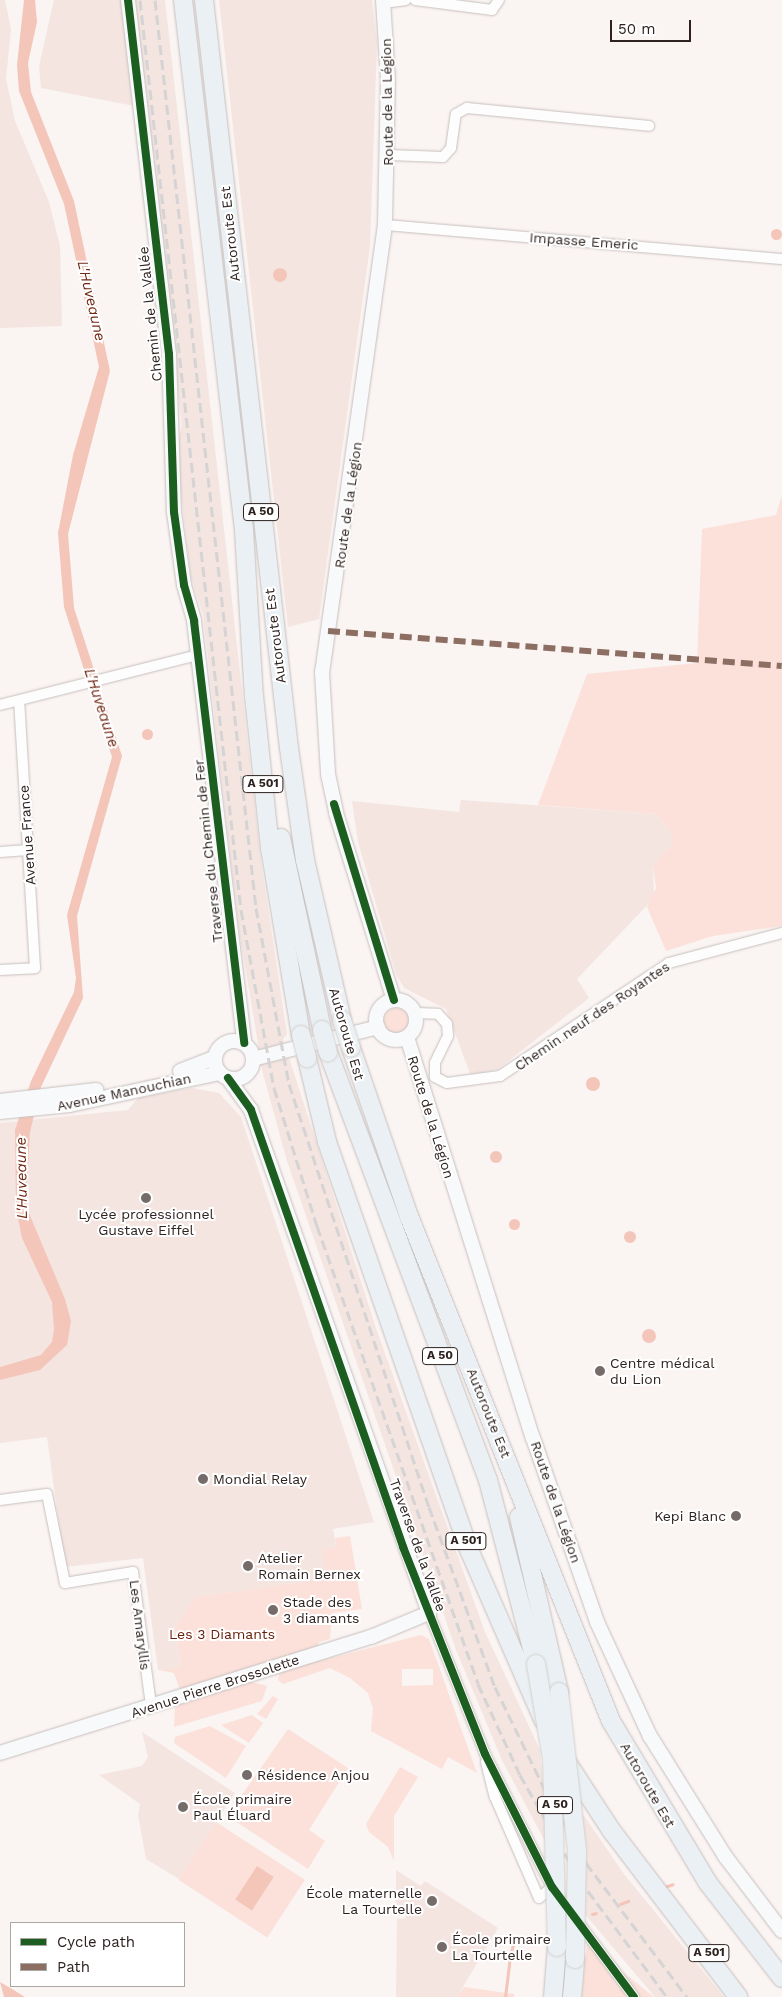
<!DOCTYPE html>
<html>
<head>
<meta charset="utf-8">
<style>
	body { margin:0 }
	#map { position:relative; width:782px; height:1997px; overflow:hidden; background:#faf4f2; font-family:"Work Sans",sans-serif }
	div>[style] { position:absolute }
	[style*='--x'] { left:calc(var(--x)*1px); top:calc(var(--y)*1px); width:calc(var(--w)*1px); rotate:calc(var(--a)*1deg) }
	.built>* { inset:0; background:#f4e5e1 }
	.green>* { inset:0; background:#fbe1da; transform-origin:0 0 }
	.round { border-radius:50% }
	.water>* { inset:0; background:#f4c6b9; transform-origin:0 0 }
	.stream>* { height:3px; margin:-1.5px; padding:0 1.5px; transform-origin:1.5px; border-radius:1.5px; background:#f4c6b9 }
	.roads { filter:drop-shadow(0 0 1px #c6bfbd) drop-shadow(0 0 1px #c6bfbd) }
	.street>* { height:10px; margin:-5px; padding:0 5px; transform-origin:5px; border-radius:5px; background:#fefdfd }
	.secondary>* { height:14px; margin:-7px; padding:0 7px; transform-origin:7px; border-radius:7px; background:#f8f9fa }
	.secondary>.ring { margin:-7px; padding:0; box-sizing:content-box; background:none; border:14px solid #f8f9fa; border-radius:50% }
	.highway>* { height:18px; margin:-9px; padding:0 9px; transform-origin:9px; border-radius:9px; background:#eaf0f3 }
	.rail>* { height:3px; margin-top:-1.5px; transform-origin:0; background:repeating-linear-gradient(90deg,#d5d3d3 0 10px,transparent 0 15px) }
	.bridges { filter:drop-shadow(0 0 1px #d3cfcd) drop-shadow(0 0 1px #d3cfcd) }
	.highway-bridge>* { height:18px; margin:-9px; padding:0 9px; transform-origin:9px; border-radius:9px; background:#eaf0f3 }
	.quiet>* { height:6px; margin-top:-3px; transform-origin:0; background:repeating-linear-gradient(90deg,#8d6e63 0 12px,transparent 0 18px) }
	.cycleway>* { height:8px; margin:-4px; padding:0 4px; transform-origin:4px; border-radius:4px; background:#1b5e20 }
	.dots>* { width:14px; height:14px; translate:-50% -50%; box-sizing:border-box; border:2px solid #fff; border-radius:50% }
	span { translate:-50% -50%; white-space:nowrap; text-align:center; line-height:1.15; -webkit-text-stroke:4px #fff; paint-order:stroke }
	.shield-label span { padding:1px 4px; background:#fff; border:1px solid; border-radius:4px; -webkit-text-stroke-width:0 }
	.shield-label { font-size:12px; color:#2d221f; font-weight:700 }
	.street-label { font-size:14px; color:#2d221f }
	.poi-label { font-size:14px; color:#2d221f }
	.left { translate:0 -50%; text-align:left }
	.right { translate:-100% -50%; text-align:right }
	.park-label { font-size:14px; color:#68200c }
	.water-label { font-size:15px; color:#712915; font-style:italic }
	.legend { position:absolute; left:10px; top:1922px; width:175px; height:65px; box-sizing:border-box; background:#fff; border:1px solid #aba7a5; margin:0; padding:6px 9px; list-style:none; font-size:15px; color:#2d221f }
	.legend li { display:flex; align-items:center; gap:10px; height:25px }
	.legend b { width:25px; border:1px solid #aba7a5 }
	.scale { position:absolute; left:610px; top:20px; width:81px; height:22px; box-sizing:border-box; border:2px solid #2d221f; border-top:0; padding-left:6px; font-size:15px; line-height:18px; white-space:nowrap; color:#2d221f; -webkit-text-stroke:4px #fff; paint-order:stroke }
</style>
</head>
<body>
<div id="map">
	<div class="built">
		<i style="clip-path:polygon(0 0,5px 0,11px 29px,6px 79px,15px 121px,49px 202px,60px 246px,62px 326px,0 328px)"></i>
		<i style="clip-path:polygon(54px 0,165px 0,261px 861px,287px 1034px,283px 1039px,376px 1328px,485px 1632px,540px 1750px,549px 1849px,502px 1760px,456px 1650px,287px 1161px,263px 1074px,238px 924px,203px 614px,191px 578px,176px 452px,182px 425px,145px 108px,41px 88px,39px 66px)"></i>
		<i style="clip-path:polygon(219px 0,372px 0,377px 43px,370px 246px,319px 619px,288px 627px)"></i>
		<i style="clip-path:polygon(461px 800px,657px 814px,672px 835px,672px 845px,653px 865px,654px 898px,577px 979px,589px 998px,498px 1069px,471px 1076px,446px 1009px,404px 988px,396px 974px,358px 842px,352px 801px,459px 812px)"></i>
		<i style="clip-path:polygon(192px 1088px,219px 1093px,241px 1117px,374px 1522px,333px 1529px,336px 1547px,322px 1549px,326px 1579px,195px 1597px,175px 1628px,181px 1666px,158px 1670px,143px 1558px,65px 1567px,47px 1437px,0 1443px,0 1123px,128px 1110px,138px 1098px)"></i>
		<i style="clip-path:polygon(142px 1732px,235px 1793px,179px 1879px,146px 1859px,138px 1815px,140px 1804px,99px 1775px,142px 1766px,148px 1757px)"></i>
		<i style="clip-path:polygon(580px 1810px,624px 1874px,724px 1997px,655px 1997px,584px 1913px)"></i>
		<i style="clip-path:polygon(396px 1870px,421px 1886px,425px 1881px,498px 1928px,457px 1997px,396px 1997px,397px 1919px,406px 1918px,405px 1911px,396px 1911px)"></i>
	</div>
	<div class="green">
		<i style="clip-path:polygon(782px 495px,782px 926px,713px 936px,666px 951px,647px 907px,656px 888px,653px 865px,672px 845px,672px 835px,657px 814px,538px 805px,587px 674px,697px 663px,702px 529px,776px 515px)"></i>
		<i class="round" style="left:384px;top:1008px;width:26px;height:26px"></i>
		<i style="clip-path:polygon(350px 1536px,362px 1609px,332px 1613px,330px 1639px,319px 1642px,318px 1649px,180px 1690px,174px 1673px,158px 1670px,181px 1666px,175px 1628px,195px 1597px,325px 1579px,322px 1549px,336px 1547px,335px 1538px)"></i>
		<i style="clip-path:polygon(evenodd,421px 1635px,429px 1639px,477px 1773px,448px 1757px,442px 1769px,371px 1731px,373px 1708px,368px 1693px,350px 1678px,330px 1668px,283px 1684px,278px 1680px,280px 1671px,421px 1635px,402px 1669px,433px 1669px,433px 1685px,402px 1686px,402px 1669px)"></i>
		<i style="clip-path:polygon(252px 1682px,267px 1686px,262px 1701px,174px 1727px,175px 1708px,181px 1703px)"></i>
		<i style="clip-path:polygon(273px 1696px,278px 1699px,266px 1719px,257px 1714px)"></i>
		<i style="clip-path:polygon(252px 1715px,263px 1723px,249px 1743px,221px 1725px)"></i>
		<i style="clip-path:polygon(210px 1726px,246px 1746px,226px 1778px,174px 1743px,175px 1737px)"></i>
		<i style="clip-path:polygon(288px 1729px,348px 1768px,309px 1830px,325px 1841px,308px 1869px,232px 1819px,243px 1802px,239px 1799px)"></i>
		<i style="clip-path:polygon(400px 1767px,418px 1777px,394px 1816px,394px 1861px,388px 1847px,369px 1832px,366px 1824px)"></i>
		<i style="left:216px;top:1822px;width:106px;height:69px;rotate:33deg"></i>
		<i style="clip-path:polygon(587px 1943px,654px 1997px,582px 1997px)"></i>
		<i style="clip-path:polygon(464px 1987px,514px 1994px,514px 1997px,457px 1997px)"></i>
	</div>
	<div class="water">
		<i style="clip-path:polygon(24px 0,35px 0,37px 22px,28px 63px,31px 92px,74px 201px,110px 371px,68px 534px,74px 608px,122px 756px,77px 916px,83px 998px,41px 1087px,30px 1132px,26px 1206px,65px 1299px,71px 1321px,67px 1345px,40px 1370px,0 1380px,0 1367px,41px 1355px,52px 1342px,54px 1329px,52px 1302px,22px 1238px,16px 1208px,15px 1130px,31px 1081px,74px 992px,76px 978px,67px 915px,112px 757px,64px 607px,58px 533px,73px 455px,99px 367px,64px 204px,19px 91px,17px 65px)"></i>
		<i class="round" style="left:770.5px;top:228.5px;width:11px;height:11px"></i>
		<i class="round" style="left:273px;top:268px;width:14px;height:14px"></i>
		<i class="round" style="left:141.5px;top:728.5px;width:11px;height:11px"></i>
		<i class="round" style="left:586px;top:1077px;width:14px;height:14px"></i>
		<i class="round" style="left:490px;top:1151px;width:12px;height:12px"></i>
		<i class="round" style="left:508.5px;top:1218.5px;width:11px;height:11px"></i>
		<i class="round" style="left:624px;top:1231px;width:12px;height:12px"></i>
		<i class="round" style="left:642px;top:1329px;width:14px;height:14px"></i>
		<i style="left:257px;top:1866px;width:20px;height:40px;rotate:33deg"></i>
		<i style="clip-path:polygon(0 1982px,12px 1989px,25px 1997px,4px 1997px)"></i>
	</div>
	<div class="stream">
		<i style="--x:664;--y:1887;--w:9;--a:-18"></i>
		<i style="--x:620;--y:1904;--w:9;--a:-21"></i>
		<i style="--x:592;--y:1914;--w:4;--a:-14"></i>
		<i style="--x:505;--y:1997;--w:41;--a:-83"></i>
		<i style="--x:510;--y:1956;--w:11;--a:-75"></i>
		<i style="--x:513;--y:1945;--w:9;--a:-27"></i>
	</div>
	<div class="roads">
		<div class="street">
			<i style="--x:415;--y:0;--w:78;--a:7.4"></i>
			<i style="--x:492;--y:10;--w:12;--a:-55"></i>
			<i style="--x:384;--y:3;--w:22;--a:-8"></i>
			<i style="--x:389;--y:155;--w:54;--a:2.1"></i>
			<i style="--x:443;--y:157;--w:12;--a:-48"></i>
			<i style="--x:451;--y:148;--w:34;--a:-82"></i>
			<i style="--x:456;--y:114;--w:13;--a:-29"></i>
			<i style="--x:467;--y:108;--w:183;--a:5.6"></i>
			<i style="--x:385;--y:225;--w:398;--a:4.9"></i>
			<i style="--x:0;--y:705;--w:204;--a:-14.2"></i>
			<i style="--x:0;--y:852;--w:28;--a:-4"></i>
			<i style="--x:0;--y:970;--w:35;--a:-3"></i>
			<i style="--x:35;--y:968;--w:266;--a:-93.4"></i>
			<i style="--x:415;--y:1013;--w:23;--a:2"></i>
			<i style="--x:438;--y:1014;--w:13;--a:48"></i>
			<i style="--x:447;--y:1024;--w:12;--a:85"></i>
			<i style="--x:448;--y:1036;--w:30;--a:116"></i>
			<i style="--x:435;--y:1063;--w:14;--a:90"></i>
			<i style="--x:435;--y:1077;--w:13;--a:27"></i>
			<i style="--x:447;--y:1083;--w:53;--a:-7.5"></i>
			<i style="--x:500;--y:1076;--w:203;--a:-33.8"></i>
			<i style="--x:669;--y:963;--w:117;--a:-14.9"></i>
			<i style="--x:0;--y:1500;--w:47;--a:-7.3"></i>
			<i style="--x:47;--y:1494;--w:91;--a:78.6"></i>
			<i style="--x:65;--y:1583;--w:69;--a:-9.2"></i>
			<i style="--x:133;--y:1572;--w:135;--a:82.3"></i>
			<i style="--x:429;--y:1613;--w:152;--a:68.3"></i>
			<i style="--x:485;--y:1754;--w:149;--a:63.3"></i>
			<i style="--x:552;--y:1887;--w:137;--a:53.3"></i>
			<i style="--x:486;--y:1762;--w:36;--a:76"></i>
			<i style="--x:495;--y:1797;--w:110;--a:66.5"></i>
			<i style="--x:539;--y:1898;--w:17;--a:-40"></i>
		</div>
		<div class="secondary">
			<i style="--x:128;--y:0;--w:356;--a:83.4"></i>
			<i style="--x:169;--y:354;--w:158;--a:88.2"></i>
			<i style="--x:174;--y:512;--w:74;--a:82.2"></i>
			<i style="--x:184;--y:585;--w:37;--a:74"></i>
			<i style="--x:194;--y:621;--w:425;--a:83.2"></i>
			<i style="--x:383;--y:0;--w:79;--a:86.4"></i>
			<i style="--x:388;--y:79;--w:146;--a:91.2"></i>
			<i style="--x:385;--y:225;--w:451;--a:98"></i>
			<i style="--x:322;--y:672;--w:102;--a:86.6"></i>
			<i style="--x:328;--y:774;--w:40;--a:78"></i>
			<i style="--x:336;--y:813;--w:196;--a:72.8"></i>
			<i class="ring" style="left:376px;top:1000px;width:26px;height:26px"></i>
			<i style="--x:407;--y:1037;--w:420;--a:72.6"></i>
			<i style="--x:533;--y:1438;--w:195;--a:70.8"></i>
			<i style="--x:597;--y:1622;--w:126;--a:65.1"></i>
			<i style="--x:650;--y:1736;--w:142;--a:58"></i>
			<i style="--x:725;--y:1856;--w:94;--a:52.8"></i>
			<i class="ring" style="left:215px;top:1041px;width:24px;height:24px"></i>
			<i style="--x:253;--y:1059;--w:129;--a:-14.4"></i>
			<i style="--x:180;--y:1071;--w:36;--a:-21"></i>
			<i style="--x:0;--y:1101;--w:97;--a:-6.5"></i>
			<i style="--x:0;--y:1112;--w:70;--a:-5.7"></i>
			<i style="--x:70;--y:1105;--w:152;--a:-12.1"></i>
			<i style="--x:0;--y:1753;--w:389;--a:-17.4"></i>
			<i style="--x:371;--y:1637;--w:63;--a:-22.5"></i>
			<i style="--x:429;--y:1613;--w:534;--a:-109.49"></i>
			<i style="--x:251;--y:1110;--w:39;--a:-126"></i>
		</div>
		<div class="highway">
			<i style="--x:183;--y:0;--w:533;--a:83.43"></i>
			<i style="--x:244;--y:530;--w:166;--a:86.6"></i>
			<i style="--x:254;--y:696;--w:153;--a:84"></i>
			<i style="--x:270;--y:848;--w:190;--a:80.6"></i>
			<i style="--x:204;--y:0;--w:753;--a:83.52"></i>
			<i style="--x:289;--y:748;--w:113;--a:81.9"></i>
			<i style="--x:305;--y:860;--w:164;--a:77"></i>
			<i style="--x:281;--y:838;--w:196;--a:77.9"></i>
			<i style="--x:351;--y:1048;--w:178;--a:71"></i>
			<i style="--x:409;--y:1216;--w:544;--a:68.2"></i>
			<i style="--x:611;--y:1721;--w:189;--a:59.1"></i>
			<i style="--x:708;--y:1883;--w:120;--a:52.1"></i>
			<i style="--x:328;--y:1052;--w:457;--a:69.5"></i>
			<i style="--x:488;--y:1480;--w:190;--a:75.4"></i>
			<i style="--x:307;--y:1058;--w:86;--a:76.6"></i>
			<i style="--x:327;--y:1142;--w:434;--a:70.8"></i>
			<i style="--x:470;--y:1552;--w:184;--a:66.4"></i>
			<i style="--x:519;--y:1517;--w:180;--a:77.1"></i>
			<i style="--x:566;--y:1761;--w:82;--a:56.9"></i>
			<i style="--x:611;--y:1830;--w:210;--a:52.7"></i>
			<i style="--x:553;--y:1997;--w:50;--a:-85.4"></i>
			<i style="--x:572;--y:1997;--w:38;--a:-85"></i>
		</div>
	</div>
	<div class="rail">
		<i style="--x:140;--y:0;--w:916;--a:83.67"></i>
		<i style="--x:241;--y:910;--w:181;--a:79.5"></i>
		<i style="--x:274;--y:1088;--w:145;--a:72.7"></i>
		<i style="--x:317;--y:1226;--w:485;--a:70.6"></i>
		<i style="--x:478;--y:1684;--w:100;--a:65.2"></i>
		<i style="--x:520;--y:1775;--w:120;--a:60.4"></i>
		<i style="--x:579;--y:1879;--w:147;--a:53.3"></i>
		<i style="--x:155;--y:0;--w:914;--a:83.65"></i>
		<i style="--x:256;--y:908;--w:179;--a:79.4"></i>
		<i style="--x:289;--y:1084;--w:446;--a:71.7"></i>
		<i style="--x:429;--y:1507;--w:192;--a:69.9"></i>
		<i style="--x:495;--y:1687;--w:114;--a:64.1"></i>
		<i style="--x:545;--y:1790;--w:84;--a:60.7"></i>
		<i style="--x:586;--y:1863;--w:168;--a:53"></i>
	</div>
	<div class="bridges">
		<div class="highway-bridge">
			<i style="--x:342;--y:1020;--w:29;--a:72"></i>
			<i style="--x:322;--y:1030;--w:23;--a:75"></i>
			<i style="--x:301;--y:1035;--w:24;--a:75"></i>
			<i style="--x:536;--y:1664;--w:96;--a:80.4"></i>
			<i style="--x:552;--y:1759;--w:188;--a:88.5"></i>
			<i style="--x:559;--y:1692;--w:160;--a:83.5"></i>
			<i style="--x:577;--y:1851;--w:108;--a:91.1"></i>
		</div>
	</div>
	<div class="quiet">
		<i style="--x:328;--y:631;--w:455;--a:4.4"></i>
	</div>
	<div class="cycleway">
		<i style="--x:128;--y:0;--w:356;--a:83.4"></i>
		<i style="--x:169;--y:354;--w:158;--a:88.2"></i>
		<i style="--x:174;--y:512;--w:74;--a:82.2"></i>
		<i style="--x:184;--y:585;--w:37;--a:74"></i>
		<i style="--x:194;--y:621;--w:425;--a:83.2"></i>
		<i style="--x:334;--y:804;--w:205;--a:73"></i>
		<i style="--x:228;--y:1078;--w:39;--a:54"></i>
		<i style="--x:251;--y:1110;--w:463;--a:70.8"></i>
		<i style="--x:403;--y:1547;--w:223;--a:68.4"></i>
		<i style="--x:485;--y:1754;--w:149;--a:63.3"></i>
		<i style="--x:552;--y:1887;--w:137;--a:53.3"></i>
	</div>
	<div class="dots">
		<i style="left:146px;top:1198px;background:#756c69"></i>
		<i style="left:600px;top:1371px;background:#756c69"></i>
		<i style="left:203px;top:1479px;background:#756c69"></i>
		<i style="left:736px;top:1516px;background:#756c69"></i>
		<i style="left:248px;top:1566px;background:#756c69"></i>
		<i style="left:273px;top:1610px;background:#756c69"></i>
		<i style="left:247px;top:1775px;background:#756c69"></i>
		<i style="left:183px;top:1807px;background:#756c69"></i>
		<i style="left:432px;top:1901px;background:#756c69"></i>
		<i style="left:442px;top:1947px;background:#756c69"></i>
	</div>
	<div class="shield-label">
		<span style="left:261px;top:512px">A 50</span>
		<span style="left:263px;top:784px">A 501</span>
		<span style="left:440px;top:1356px">A 50</span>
		<span style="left:466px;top:1541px">A 501</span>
		<span style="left:555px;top:1805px">A 50</span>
		<span style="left:709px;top:1953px">A 501</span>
	</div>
	<div class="street-label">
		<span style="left:387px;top:102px;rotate:-91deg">Route de la Légion</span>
		<span style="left:230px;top:234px;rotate:-96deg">Autoroute Est</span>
		<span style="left:584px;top:241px;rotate:4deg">Impasse Emeric</span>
		<span style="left:150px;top:314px;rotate:-96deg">Chemin de la Vallée</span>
		<span style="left:348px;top:505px;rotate:-82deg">Route de la Légion</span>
		<span style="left:275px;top:636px;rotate:-97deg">Autoroute Est</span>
		<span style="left:27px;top:835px;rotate:-94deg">Avenue France</span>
		<span style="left:208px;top:851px;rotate:-96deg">Traverse du Chemin de Fer</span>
		<span style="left:592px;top:1016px;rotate:-34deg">Chemin neuf des Royantes</span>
		<span style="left:347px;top:1034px;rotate:74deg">Autoroute Est</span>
		<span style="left:124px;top:1092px;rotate:-12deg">Avenue Manouchian</span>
		<span style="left:431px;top:1117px;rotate:73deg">Route de la Légion</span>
		<span style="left:489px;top:1413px;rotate:68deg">Autoroute Est</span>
		<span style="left:556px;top:1502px;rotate:71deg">Route de la Légion</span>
		<span style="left:418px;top:1545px;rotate:70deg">Traverse de la Vallée</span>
		<span style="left:140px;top:1625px;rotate:83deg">Les Amaryllis</span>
		<span style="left:215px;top:1686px;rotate:-18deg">Avenue Pierre Brossolette</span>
		<span style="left:648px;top:1785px;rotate:60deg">Autoroute Est</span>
	</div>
	<div class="poi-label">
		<span style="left:146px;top:1222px">Lycée professionnel<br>Gustave Eiffel</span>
		<span class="left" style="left:610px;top:1371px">Centre médical<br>du Lion</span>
		<span class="left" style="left:213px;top:1479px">Mondial Relay</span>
		<span class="right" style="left:726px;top:1516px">Kepi Blanc</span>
		<span class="left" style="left:258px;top:1566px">Atelier<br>Romain Bernex</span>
		<span class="left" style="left:283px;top:1610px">Stade des<br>3 diamants</span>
		<span class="left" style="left:257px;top:1775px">Résidence Anjou</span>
		<span class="left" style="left:193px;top:1807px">École primaire<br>Paul Éluard</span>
		<span class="right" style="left:422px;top:1901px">École maternelle<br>La Tourtelle</span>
		<span class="left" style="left:452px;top:1947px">École primaire<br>La Tourtelle</span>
	</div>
	<div class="park-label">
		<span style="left:222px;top:1634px">Les 3 Diamants</span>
	</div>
	<div class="water-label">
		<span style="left:91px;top:301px;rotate:77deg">L'Huveaune</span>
		<span style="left:101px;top:708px;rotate:72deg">L'Huveaune</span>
		<span style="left:22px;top:1178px;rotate:-91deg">L'Huveaune</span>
	</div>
	<ul class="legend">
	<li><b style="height:6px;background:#1b5e20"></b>Cycle path</li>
	<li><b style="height:6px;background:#8d6e63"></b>Path</li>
	</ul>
	<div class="scale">50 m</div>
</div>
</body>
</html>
